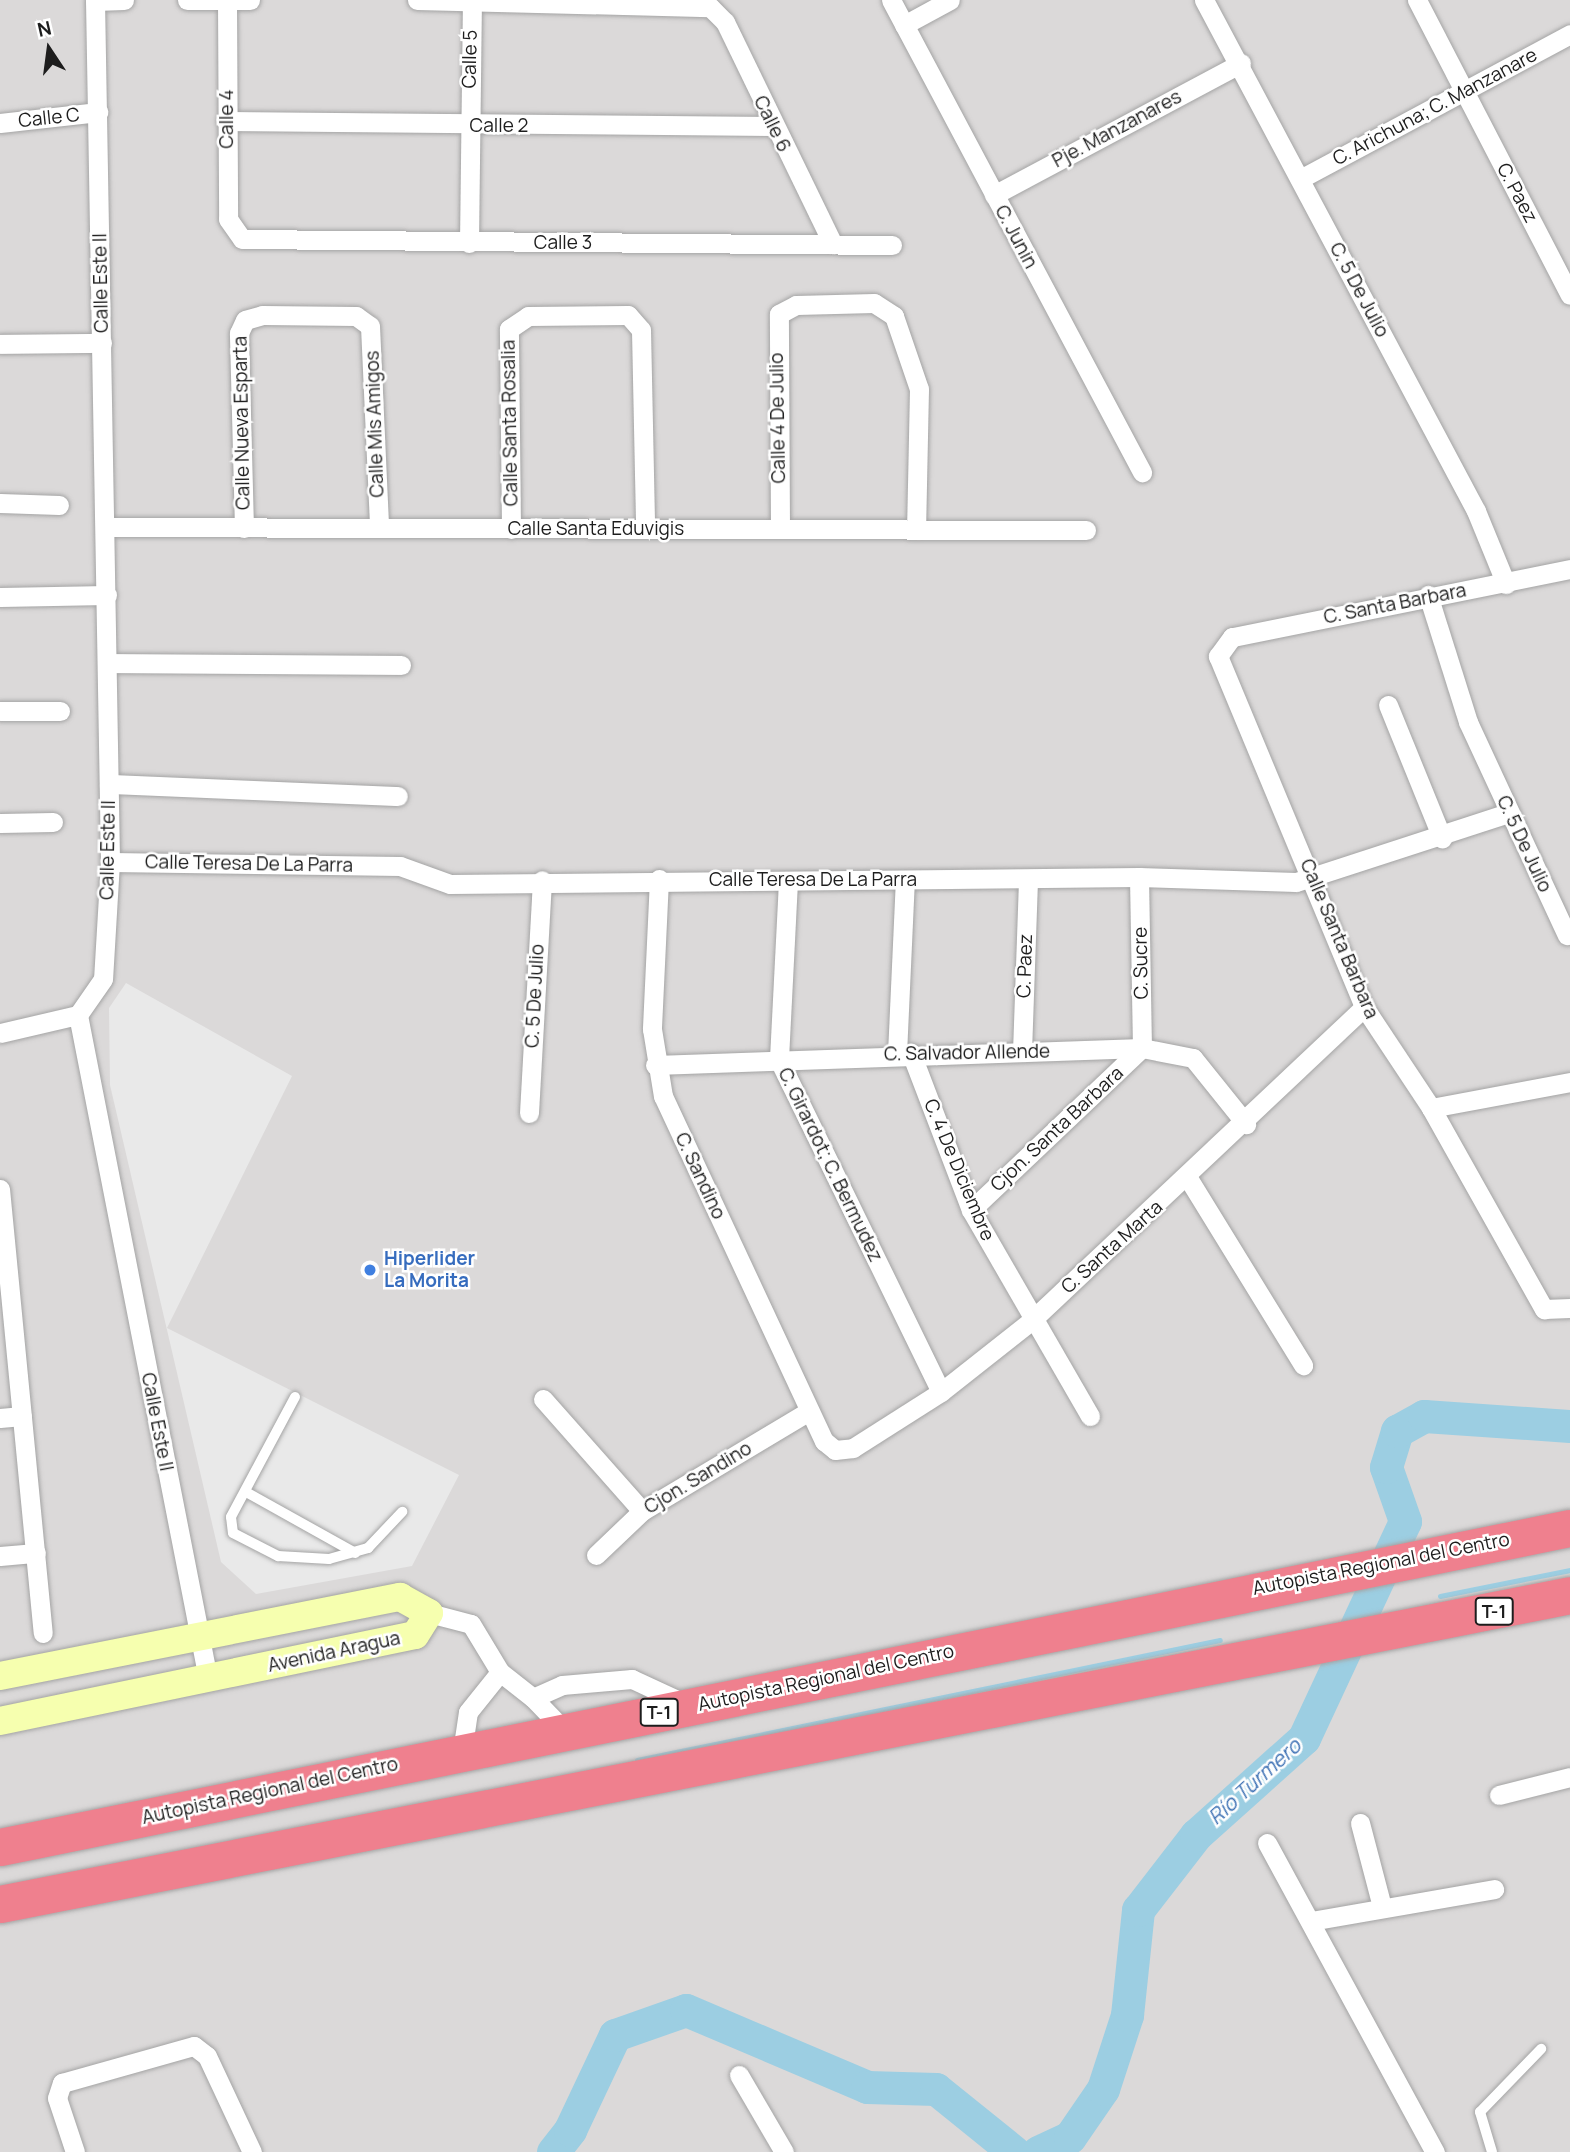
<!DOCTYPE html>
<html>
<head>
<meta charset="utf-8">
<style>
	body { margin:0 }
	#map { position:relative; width:1570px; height:2152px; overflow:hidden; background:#efebe1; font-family:Manrope,sans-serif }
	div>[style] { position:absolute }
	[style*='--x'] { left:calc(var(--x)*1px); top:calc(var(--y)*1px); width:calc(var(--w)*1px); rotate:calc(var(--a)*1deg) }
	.residential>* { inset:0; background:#dbd9d9; transform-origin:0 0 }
	.parking>* { inset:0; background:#e9e9e9 }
	.stream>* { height:5px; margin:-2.5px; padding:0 2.5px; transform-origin:2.5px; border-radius:2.5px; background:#9ccee2 }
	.river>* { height:33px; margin:-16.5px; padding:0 16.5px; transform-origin:16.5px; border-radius:16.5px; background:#9ccee2 }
	.roads { filter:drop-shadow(0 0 2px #a4a4a4) drop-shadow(0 0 2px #a4a4a4) }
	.lane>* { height:10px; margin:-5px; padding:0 5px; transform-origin:5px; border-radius:5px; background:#fff }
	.street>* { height:19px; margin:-9.5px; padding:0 9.5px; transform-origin:9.5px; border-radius:9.5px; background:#fff }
	.secondary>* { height:28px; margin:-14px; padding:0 14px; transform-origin:14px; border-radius:14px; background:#f6ffaf }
	.highway>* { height:37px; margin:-18.5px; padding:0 18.5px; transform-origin:18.5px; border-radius:18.5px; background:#ef808e }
	.dots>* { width:19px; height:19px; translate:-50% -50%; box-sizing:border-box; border:4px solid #fff; border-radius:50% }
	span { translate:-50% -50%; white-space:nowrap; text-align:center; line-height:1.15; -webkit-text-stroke:5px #fff; paint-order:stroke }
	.shield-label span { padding:2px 5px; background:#fff; border:2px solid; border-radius:5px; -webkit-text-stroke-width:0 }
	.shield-label { font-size:18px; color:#1d1d1d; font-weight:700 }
	.street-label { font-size:19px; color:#1d1d1d }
	.shop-label { font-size:19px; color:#366cbe; font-weight:700 }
	.left { translate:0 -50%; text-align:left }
	.water-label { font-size:21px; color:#4073b5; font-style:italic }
	.north { position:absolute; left:14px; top:14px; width:70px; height:70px; -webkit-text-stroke:5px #fff; paint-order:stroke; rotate:347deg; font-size:19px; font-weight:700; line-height:28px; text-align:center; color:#1d1d1d }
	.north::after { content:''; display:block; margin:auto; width:24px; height:32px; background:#1d1d1d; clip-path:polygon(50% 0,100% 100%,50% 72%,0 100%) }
</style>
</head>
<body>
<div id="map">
	<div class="residential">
		<i style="left:0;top:0;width:1570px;height:2152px"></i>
	</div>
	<div class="parking">
		<i style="clip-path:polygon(126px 983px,292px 1076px,167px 1328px,459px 1475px,412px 1566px,256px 1594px,221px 1562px,110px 1085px,109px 1008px)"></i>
	</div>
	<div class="stream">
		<i style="--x:1440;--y:1596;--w:133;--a:-11.3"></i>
		<i style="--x:637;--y:1760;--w:595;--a:-11.63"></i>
	</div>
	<div class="river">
		<i style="--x:553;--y:2152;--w:28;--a:-52"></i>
		<i style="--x:570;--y:2130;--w:105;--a:-64.7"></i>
		<i style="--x:615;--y:2035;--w:75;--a:-19.4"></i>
		<i style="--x:686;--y:2010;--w:197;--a:23"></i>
		<i style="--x:867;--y:2087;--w:69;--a:1.7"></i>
		<i style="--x:936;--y:2089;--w:100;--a:38.9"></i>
		<i style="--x:1038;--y:2152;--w:35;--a:-25"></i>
		<i style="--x:1070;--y:2137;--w:58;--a:-55.5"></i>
		<i style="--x:1103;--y:2089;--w:78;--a:-72"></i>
		<i style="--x:1127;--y:2015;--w:106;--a:-84"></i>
		<i style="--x:1138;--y:1910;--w:95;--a:-52.3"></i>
		<i style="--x:1196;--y:1835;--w:145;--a:-41.9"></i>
		<i style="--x:1304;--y:1738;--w:239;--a:-65"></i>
		<i style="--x:1405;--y:1521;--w:57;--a:-109.4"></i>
		<i style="--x:1386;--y:1467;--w:38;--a:-73"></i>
		<i style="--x:1397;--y:1431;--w:31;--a:-29"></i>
		<i style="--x:1424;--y:1416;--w:146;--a:3.9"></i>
	</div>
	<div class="roads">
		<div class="lane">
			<i style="--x:295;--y:1397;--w:136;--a:118.1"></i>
			<i style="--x:231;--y:1517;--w:16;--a:83"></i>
			<i style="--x:233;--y:1533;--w:51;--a:27.1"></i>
			<i style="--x:278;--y:1556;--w:51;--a:3.4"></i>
			<i style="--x:329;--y:1559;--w:41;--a:-15.8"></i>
			<i style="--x:368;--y:1548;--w:50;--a:-46.6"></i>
			<i style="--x:246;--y:1492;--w:125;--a:29.2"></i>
			<i style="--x:1492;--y:2152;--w:42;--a:-106.7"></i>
			<i style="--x:1480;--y:2112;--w:88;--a:-45.9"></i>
		</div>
		<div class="street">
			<i style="--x:95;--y:0;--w:862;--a:89"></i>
			<i style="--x:110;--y:862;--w:117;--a:93.4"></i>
			<i style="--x:103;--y:979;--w:44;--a:124.8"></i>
			<i style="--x:78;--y:1015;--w:677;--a:78.92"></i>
			<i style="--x:187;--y:0;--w:63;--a:0"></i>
			<i style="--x:417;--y:0;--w:293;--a:1.4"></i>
			<i style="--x:710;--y:7;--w:21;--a:45"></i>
			<i style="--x:725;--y:22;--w:247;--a:64.1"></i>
			<i style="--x:891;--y:0;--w:535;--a:62"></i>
			<i style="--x:1204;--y:0;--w:579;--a:61.97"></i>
			<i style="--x:1476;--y:511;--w:79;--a:67.7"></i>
			<i style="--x:1417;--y:0;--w:332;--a:62.6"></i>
			<i style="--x:95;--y:1;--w:29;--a:-2"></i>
			<i style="--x:227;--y:1;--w:218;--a:89.7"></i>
			<i style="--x:228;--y:219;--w:24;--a:55"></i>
			<i style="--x:242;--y:239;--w:650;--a:0.53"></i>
			<i style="--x:904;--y:25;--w:52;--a:-28.5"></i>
			<i style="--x:226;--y:121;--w:546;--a:0.52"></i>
			<i style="--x:0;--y:123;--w:99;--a:-6.4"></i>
			<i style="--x:1300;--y:179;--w:306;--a:-28.2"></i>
			<i style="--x:994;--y:195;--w:280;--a:-28.1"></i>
			<i style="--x:469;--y:243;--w:242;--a:-89.3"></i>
			<i style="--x:0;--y:344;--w:102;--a:-0.6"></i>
			<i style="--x:0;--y:503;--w:59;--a:1.9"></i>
			<i style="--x:106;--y:527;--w:980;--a:0.18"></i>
			<i style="--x:244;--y:528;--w:195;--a:-91.5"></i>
			<i style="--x:239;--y:333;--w:14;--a:-65"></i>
			<i style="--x:245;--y:320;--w:18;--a:-16"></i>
			<i style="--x:262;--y:315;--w:94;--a:0.6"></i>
			<i style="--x:356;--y:316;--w:17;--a:36"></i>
			<i style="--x:370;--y:326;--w:202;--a:87.4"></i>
			<i style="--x:511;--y:529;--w:200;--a:-90.6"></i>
			<i style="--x:509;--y:329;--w:23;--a:-34"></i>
			<i style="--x:528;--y:316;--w:100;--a:-0.6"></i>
			<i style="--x:628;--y:315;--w:20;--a:49"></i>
			<i style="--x:641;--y:330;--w:198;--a:88.8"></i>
			<i style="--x:780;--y:529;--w:215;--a:-90.3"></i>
			<i style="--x:779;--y:314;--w:19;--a:-28"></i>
			<i style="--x:796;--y:305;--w:78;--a:-1.5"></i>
			<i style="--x:874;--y:303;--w:24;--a:33"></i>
			<i style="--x:894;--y:316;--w:77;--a:71.1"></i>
			<i style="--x:919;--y:389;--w:141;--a:91.2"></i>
			<i style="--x:1570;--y:569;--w:345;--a:168.6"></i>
			<i style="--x:1232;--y:637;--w:24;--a:126"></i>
			<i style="--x:1218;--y:656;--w:380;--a:67.4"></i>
			<i style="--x:1364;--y:1007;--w:121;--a:56.4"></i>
			<i style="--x:1431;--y:1108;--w:231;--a:60.7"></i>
			<i style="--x:1544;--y:1309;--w:26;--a:-2"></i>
			<i style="--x:1428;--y:595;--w:133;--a:72.5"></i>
			<i style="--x:1468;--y:722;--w:235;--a:65.1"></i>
			<i style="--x:0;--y:597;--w:107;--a:-1.1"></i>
			<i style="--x:109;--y:663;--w:292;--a:0.4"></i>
			<i style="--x:1388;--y:705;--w:144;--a:67.9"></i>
			<i style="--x:0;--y:711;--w:60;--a:0"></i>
			<i style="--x:109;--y:784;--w:289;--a:2.4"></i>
			<i style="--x:0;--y:823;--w:53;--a:-1.1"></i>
			<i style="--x:110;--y:862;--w:290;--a:0.8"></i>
			<i style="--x:400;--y:866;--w:53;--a:19.8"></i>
			<i style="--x:450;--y:884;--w:689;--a:-0.58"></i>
			<i style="--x:1139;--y:877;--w:157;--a:1.8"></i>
			<i style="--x:1296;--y:882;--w:223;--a:-18"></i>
			<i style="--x:1139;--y:877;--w:171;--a:89"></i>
			<i style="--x:659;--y:879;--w:150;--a:92.7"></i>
			<i style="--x:652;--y:1029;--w:68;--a:80.7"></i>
			<i style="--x:663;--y:1096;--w:381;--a:65"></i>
			<i style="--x:824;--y:1441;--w:14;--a:39"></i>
			<i style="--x:835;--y:1450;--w:18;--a:-6"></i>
			<i style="--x:853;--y:1448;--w:104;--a:-32.5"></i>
			<i style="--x:941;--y:1392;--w:115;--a:-38.3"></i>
			<i style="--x:1031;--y:1321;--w:458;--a:-43.3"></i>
			<i style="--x:788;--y:881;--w:179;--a:92.9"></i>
			<i style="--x:779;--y:1060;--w:369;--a:64"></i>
			<i style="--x:0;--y:1033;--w:80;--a:-13"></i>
			<i style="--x:1022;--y:1052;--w:172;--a:-88"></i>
			<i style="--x:911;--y:1053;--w:168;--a:69.1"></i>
			<i style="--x:971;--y:1210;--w:238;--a:60"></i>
			<i style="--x:897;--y:1054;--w:174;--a:-87.4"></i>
			<i style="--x:655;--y:1065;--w:487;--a:-2"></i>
			<i style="--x:1142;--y:1048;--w:52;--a:11.1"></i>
			<i style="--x:1193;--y:1058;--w:85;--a:51.2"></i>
			<i style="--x:1431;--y:1108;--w:141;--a:-10.6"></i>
			<i style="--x:529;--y:1113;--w:233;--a:-86.8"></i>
			<i style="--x:1188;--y:1178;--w:220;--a:58.4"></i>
			<i style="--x:0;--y:1189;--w:446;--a:84.5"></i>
			<i style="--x:971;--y:1210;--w:236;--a:-43.5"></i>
			<i style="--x:543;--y:1399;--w:149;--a:48.5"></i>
			<i style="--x:0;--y:1418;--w:22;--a:-5"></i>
			<i style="--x:596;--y:1555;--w:64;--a:-43.7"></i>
			<i style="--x:642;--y:1511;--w:195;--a:-30.9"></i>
			<i style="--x:0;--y:1556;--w:36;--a:-5"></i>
			<i style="--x:429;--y:1613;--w:43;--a:14.7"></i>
			<i style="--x:471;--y:1624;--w:56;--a:58.9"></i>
			<i style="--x:500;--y:1672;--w:42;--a:38.2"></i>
			<i style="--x:533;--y:1698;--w:32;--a:-24"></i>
			<i style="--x:562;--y:1685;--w:70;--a:-4.9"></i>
			<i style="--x:632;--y:1679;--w:62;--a:24.9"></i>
			<i style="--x:533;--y:1698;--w:46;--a:45.9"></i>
			<i style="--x:462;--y:1752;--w:40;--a:-81.5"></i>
			<i style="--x:468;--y:1712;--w:51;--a:-51.3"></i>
			<i style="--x:1499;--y:1795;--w:73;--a:-14.2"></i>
			<i style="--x:1360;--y:1823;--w:87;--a:75.3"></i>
			<i style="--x:1267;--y:1843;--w:352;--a:61.5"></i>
			<i style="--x:1311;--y:1921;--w:186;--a:-9.9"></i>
			<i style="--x:739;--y:2075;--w:89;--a:59.7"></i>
			<i style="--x:75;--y:2152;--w:57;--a:-108.4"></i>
			<i style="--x:57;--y:2098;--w:16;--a:-72"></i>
			<i style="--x:62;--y:2083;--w:137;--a:-15.7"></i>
			<i style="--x:194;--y:2046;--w:16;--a:38"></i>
			<i style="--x:207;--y:2056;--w:106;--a:64.9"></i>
		</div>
		<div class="secondary">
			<i style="--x:0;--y:1676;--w:408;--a:-11.2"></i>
			<i style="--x:400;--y:1597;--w:33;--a:29"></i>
			<i style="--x:429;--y:1613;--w:26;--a:122"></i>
			<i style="--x:415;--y:1635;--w:424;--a:168.3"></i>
		</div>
		<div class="highway">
			<i style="--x:0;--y:1847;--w:1602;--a:-11.49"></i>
			<i style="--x:0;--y:1904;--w:1600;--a:-11.13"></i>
		</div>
	</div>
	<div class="dots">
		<i style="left:370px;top:1270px;background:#3f7fe0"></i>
	</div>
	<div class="shield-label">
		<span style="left:1494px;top:1611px">T-1</span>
		<span style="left:659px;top:1712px">T-1</span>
	</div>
	<div class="street-label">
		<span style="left:470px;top:59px;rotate:-89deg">Calle 5</span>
		<span style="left:1435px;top:107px;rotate:-28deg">C. Arichuna; C. Manzanare</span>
		<span style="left:49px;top:118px;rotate:-6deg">Calle C</span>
		<span style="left:227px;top:119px;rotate:-90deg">Calle 4</span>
		<span style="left:772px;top:124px;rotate:64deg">Calle 6</span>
		<span style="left:499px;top:126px">Calle 2</span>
		<span style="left:1117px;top:129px;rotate:-28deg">Pje. Manzanares</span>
		<span style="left:1517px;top:193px;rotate:62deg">C. Paez</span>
		<span style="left:1016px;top:237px;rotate:62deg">C. Junin</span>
		<span style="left:563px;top:243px">Calle 3</span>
		<span style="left:101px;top:283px;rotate:-91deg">Calle Este II</span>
		<span style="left:1359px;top:290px;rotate:62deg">C. 5 De Julio</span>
		<span style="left:778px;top:418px;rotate:-91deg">Calle 4 De Julio</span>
		<span style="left:242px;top:423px;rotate:-91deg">Calle Nueva Esparta</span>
		<span style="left:510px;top:423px;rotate:-91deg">Calle Santa Rosalia</span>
		<span style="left:375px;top:424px;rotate:-92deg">Calle Mis Amigos</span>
		<span style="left:596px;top:529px">Calle Santa Eduvigis</span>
		<span style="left:1395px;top:604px;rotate:-11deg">C. Santa Barbara</span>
		<span style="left:1524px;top:844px;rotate:65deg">C. 5 De Julio</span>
		<span style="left:108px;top:850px;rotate:-89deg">Calle Este II</span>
		<span style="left:249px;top:864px;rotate:1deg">Calle Teresa De La Parra</span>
		<span style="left:813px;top:880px">Calle Teresa De La Parra</span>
		<span style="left:1339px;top:939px;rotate:67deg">Calle Santa Barbara</span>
		<span style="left:1141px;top:963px;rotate:-91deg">C. Sucre</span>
		<span style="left:1025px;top:966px;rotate:-88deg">C. Paez</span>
		<span style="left:535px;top:996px;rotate:-87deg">C. 5 De Julio</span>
		<span style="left:967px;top:1053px;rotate:-1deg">C. Salvador Allende</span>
		<span style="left:1057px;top:1129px;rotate:-43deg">Cjon. Santa Barbara</span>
		<span style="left:830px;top:1165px;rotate:64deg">C. Girardot; C. Bermudez</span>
		<span style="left:959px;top:1170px;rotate:67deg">C. 4 De Diciembre</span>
		<span style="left:700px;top:1176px;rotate:65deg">C. Sandino</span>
		<span style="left:1112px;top:1247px;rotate:-42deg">C. Santa Marta</span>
		<span style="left:157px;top:1422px;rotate:79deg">Calle Este II</span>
		<span style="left:698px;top:1478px;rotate:-31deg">Cjon. Sandino</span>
		<span style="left:1381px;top:1564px;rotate:-11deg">Autopista Regional del Centro</span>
		<span style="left:334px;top:1652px;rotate:-12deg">Avenida Aragua</span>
		<span style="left:826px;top:1678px;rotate:-12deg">Autopista Regional del Centro</span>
		<span style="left:270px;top:1791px;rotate:-12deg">Autopista Regional del Centro</span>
	</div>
	<div class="shop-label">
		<span class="left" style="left:384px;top:1270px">Hiperlider<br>La Morita</span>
	</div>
	<div class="water-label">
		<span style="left:1254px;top:1781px;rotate:-42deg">Río Turmero</span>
	</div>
	<div class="north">N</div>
</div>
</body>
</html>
